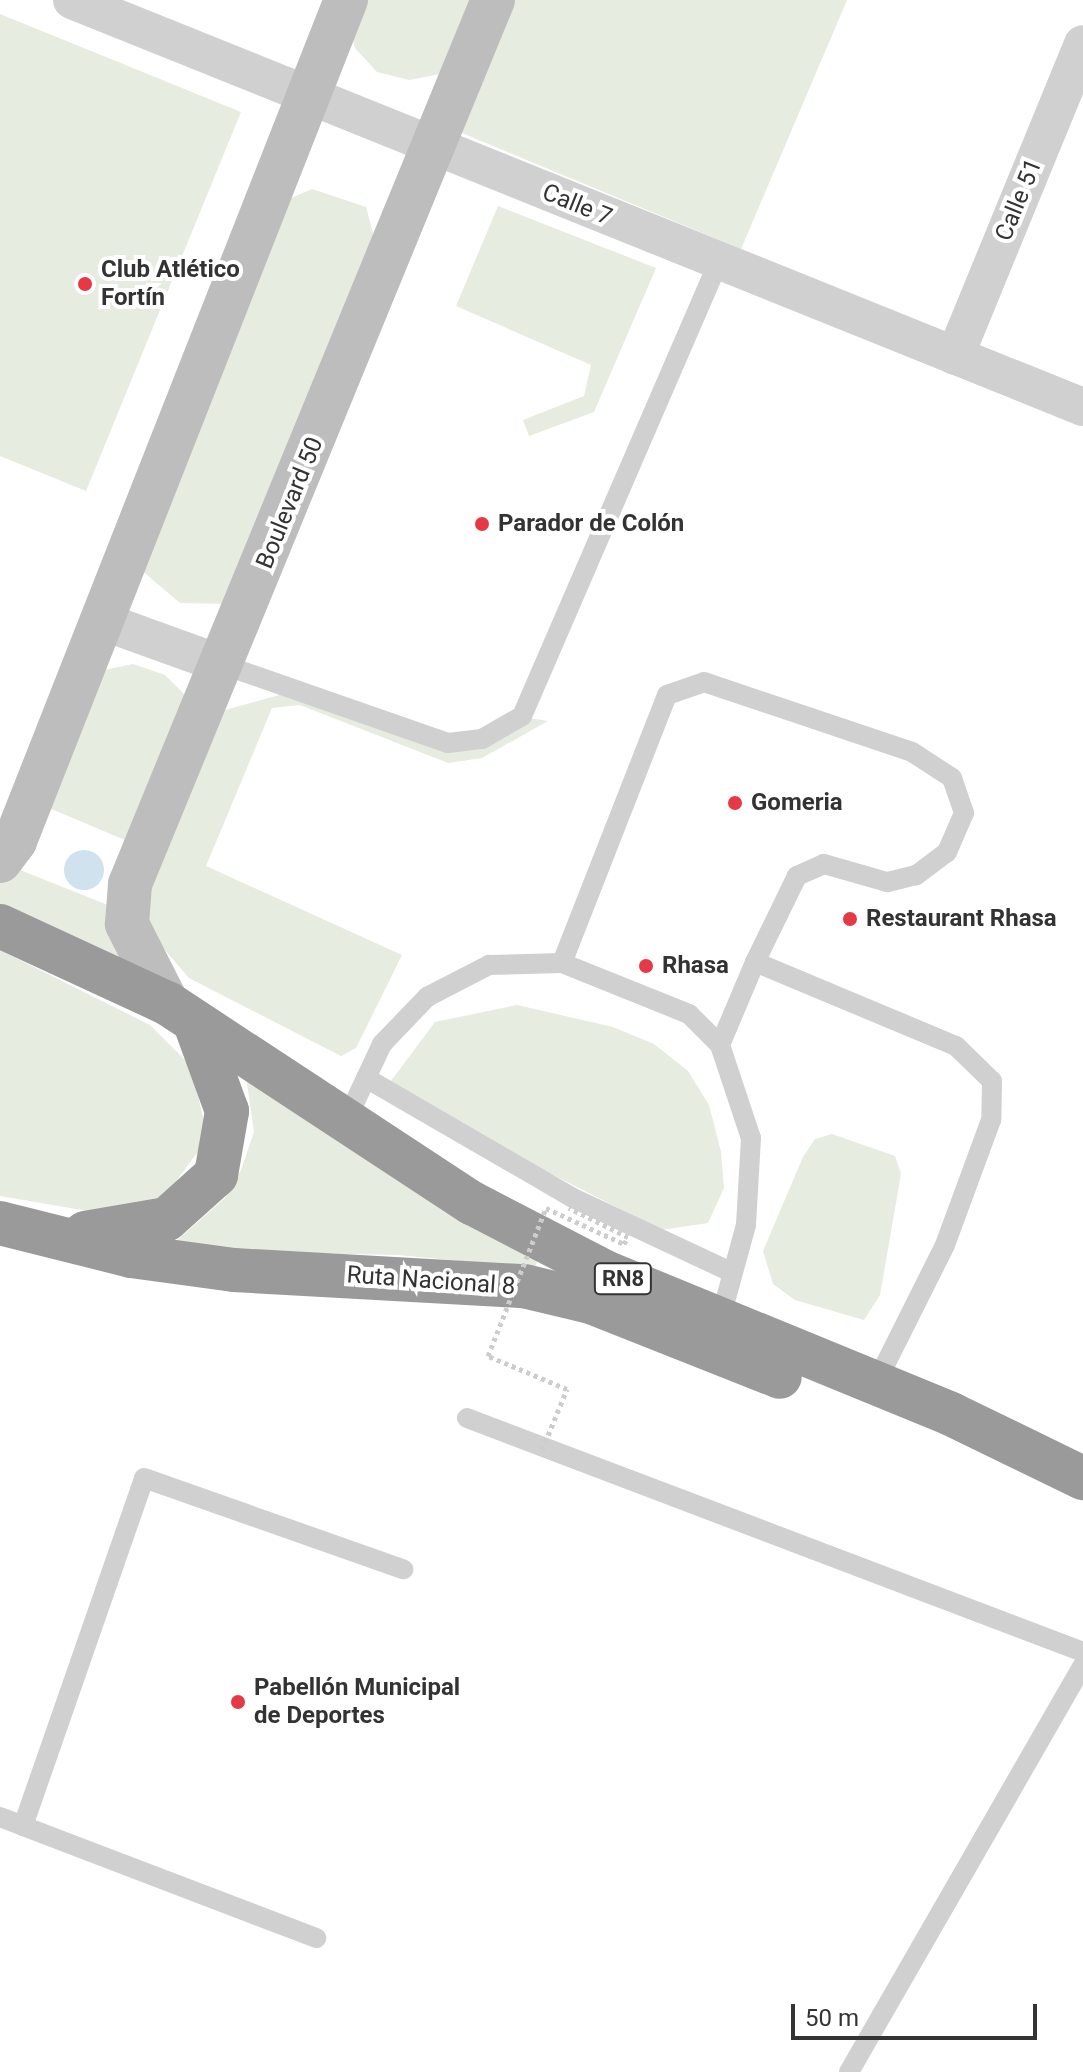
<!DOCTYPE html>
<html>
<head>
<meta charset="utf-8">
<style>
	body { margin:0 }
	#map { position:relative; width:1083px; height:2072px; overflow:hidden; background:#fff; font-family:Roboto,sans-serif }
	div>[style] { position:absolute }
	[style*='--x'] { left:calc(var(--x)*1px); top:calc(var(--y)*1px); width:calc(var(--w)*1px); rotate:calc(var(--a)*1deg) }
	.green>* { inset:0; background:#e6ecdf }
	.water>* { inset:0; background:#cfe2ee }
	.round { border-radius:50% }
	.lane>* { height:20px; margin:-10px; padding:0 10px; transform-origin:10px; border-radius:10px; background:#d0d0d0 }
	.street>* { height:38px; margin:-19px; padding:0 19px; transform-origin:19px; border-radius:19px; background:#d0d0d0 }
	.secondary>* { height:44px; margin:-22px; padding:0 22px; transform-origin:22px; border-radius:22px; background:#bdbdbd }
	.highway>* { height:44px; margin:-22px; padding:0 22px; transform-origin:22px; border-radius:22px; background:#9a9a9a }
	.path-bridge>* { height:5px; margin-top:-2.5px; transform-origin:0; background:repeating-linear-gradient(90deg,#cdcdcd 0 4px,transparent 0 8px) }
	.dots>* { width:22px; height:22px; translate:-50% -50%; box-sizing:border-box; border:4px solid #fff; border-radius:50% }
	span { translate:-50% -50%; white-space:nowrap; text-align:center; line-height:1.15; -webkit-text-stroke:8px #fff; paint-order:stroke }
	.shield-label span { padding:2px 6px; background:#fff; border:2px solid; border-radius:6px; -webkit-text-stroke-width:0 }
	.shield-label { font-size:22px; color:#333; font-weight:700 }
	.street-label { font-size:24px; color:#333 }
	.poi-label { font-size:24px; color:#333; font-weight:700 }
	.left { translate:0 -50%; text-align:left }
	.scale { position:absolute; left:791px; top:2004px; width:246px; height:36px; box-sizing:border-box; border:4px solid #333; border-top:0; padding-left:10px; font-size:24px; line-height:28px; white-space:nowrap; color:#333; -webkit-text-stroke:6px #fff; paint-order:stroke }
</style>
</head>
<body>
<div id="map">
	<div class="green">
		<i style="clip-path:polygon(363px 0,476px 0,440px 74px,409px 80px,377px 72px,355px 48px,351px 31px)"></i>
		<i style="clip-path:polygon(507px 0,847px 0,741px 249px,462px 133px)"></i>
		<i style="clip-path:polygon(0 14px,241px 112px,86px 491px,0 456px)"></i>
		<i style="clip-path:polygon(312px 189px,366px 207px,374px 237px,229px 604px,180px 603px,140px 569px,287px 200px)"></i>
		<i style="clip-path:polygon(498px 206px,656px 268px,594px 412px,529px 436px,523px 420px,584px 396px,591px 365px,456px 306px)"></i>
		<i style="clip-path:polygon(133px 664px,165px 675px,186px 696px,132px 843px,42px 805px,104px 670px)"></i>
		<i style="clip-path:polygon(283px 694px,452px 748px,528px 718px,548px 721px,482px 758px,448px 763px,300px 705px,272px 708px,206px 866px,402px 955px,356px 1048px,341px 1056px,189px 978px,147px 929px,142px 900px,225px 710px)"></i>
		<i style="clip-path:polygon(15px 868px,113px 907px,123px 961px,0 908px,0 876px)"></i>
		<i style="clip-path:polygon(0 950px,150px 1025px,191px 1066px,208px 1138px,166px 1195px,133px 1211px,88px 1211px,0 1196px)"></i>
		<i style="clip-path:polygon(517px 1005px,613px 1027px,654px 1044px,688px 1071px,709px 1105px,721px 1152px,724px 1188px,708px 1223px,661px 1230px,385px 1089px,435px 1022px)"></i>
		<i style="clip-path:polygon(245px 1069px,539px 1255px,535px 1268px,398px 1255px,209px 1251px,175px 1242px,225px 1198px,241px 1170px,254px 1132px)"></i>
		<i style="clip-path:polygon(832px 1134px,895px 1156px,901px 1174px,880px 1295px,864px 1320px,795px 1300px,773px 1284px,763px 1251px,803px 1157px,815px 1139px)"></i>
	</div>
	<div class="water">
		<i class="round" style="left:64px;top:850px;width:40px;height:40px"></i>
	</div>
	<div class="lane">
		<i style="--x:224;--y:665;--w:237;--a:19.2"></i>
		<i style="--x:448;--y:743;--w:34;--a:-7"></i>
		<i style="--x:482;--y:739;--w:46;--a:-29.9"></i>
		<i style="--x:522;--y:716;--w:495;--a:-66.6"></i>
		<i style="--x:562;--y:963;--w:288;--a:-68.6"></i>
		<i style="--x:667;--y:695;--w:39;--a:-19"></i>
		<i style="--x:704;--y:682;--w:219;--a:18.6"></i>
		<i style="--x:912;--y:752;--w:48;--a:33"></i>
		<i style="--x:952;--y:778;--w:37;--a:71"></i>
		<i style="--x:964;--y:813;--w:43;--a:113.6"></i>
		<i style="--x:947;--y:852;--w:39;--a:143"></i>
		<i style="--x:916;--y:875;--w:30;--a:166"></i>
		<i style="--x:887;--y:882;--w:66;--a:-164.1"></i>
		<i style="--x:824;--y:864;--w:30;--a:156"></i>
		<i style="--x:797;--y:876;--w:96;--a:116"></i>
		<i style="--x:720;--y:1045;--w:90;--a:-67.1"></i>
		<i style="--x:755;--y:962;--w:218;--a:22.7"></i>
		<i style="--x:956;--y:1046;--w:50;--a:44.2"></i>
		<i style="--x:992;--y:1081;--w:39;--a:91"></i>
		<i style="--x:991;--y:1120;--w:133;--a:110.2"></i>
		<i style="--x:945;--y:1245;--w:154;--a:116.6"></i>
		<i style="--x:366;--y:1078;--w:239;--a:30.1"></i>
		<i style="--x:573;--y:1198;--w:174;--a:25.1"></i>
		<i style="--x:345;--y:1123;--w:87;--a:-64.9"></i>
		<i style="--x:382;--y:1044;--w:65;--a:-46.2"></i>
		<i style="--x:427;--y:997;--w:70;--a:-27.3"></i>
		<i style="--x:489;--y:965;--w:73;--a:-1.6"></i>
		<i style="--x:562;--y:963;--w:137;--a:21.9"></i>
		<i style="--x:689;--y:1014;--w:44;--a:45"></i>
		<i style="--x:720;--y:1045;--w:98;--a:71.6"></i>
		<i style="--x:751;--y:1138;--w:87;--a:93.3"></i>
		<i style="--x:746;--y:1225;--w:98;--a:105.3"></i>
		<i style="--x:467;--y:1418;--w:659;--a:20.8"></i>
		<i style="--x:0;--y:1817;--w:25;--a:21"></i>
		<i style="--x:23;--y:1826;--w:368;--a:-70.8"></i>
		<i style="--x:144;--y:1478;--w:275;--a:19.4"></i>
		<i style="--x:23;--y:1826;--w:314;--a:20.9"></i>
		<i style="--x:849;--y:2072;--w:469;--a:-60.1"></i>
	</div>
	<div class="street">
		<i style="--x:72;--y:0;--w:1090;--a:21.93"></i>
		<i style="--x:955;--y:356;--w:337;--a:-67.7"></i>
		<i style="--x:102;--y:621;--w:130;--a:19.8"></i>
	</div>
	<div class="secondary">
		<i style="--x:0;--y:861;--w:25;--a:-53"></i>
		<i style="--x:15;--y:841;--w:904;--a:-68.52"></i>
		<i style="--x:167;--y:1003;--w:89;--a:-116.9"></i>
		<i style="--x:127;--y:924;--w:40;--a:-85.7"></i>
		<i style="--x:130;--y:884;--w:956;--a:-67.68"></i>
	</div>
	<div class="highway">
		<i style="--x:0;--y:926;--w:184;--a:24.8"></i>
		<i style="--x:167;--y:1003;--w:365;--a:33.3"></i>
		<i style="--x:472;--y:1203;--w:150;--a:27.4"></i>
		<i style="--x:605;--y:1272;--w:374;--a:22.3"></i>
		<i style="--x:951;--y:1414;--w:147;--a:25.9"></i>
		<i style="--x:0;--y:1223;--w:135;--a:14.1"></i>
		<i style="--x:131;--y:1256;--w:104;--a:7.7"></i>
		<i style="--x:234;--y:1270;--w:290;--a:3.2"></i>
		<i style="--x:524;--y:1286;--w:69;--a:13.4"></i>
		<i style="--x:591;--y:1302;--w:203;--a:21.6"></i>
		<i style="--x:85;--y:1233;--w:83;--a:-9.7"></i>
		<i style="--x:167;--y:1219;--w:66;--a:-41.9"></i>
		<i style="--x:216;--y:1175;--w:65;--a:-80.2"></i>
		<i style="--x:227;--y:1111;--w:94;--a:-110"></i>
	</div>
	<div class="path-bridge">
		<i style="--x:542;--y:1450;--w:66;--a:-67.7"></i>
		<i style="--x:567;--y:1389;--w:86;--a:-157.3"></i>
		<i style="--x:488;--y:1356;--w:159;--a:-68.6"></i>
		<i style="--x:546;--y:1208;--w:86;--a:24.8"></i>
		<i style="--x:624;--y:1244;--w:8;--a:-60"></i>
		<i style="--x:628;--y:1237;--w:66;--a:-153.8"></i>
	</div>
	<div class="dots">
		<i style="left:85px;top:284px;background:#e63946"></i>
		<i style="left:482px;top:524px;background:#e63946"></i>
		<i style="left:735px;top:803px;background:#e63946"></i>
		<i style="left:850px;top:919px;background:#e63946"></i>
		<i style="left:646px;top:966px;background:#e63946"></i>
		<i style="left:238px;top:1702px;background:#e63946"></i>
	</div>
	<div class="shield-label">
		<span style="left:623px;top:1279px">RN8</span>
	</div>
	<div class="street-label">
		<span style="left:1019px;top:200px;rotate:-68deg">Calle 51</span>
		<span style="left:577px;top:205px;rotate:22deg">Calle 7</span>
		<span style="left:290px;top:503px;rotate:-68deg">Boulevard 50</span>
		<span style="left:431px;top:1281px;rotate:4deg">Ruta Nacional 8</span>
	</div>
	<div class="poi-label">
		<span class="left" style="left:101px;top:284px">Club Atlético<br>Fortín</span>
		<span class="left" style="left:498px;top:524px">Parador de Colón</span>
		<span class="left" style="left:751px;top:803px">Gomeria</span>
		<span class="left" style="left:866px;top:919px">Restaurant Rhasa</span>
		<span class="left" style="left:662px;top:966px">Rhasa</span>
		<span class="left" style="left:254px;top:1702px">Pabellón Municipal<br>de Deportes</span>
	</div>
	<div class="scale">50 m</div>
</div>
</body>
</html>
